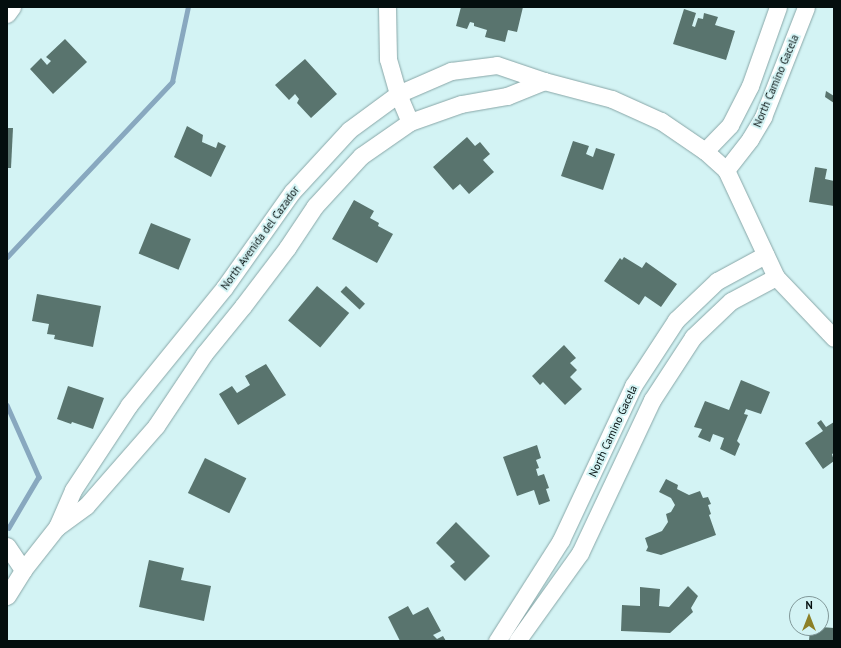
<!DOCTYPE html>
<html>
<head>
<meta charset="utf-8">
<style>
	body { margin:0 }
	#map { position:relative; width:841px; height:648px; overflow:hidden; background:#d3f3f4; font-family:"PT Sans",sans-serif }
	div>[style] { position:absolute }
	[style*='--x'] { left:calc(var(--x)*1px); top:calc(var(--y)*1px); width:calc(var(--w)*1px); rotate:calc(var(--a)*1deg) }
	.stream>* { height:4.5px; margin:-2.25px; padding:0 2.25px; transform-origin:2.25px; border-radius:2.25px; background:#88a8bf }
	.building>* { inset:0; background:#59746e; transform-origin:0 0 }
	.roads { filter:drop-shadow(0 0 1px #88a6a7) drop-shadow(0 0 1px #88a6a7) }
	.minor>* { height:17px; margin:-8.5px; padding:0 8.5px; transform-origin:8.5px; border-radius:8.5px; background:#fff }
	span { translate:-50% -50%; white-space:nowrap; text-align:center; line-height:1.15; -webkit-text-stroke:4px #d3f3f4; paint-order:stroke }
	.street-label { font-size:11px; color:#040e0e }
	.frame { position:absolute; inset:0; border:8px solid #040e0e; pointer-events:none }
	.north { position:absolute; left:789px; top:596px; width:40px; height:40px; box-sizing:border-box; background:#d3f3f4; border:1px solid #809798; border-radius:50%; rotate:0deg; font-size:11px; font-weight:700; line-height:16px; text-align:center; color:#040e0e }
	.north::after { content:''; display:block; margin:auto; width:14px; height:18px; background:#8c8027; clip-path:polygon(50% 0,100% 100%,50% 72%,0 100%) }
</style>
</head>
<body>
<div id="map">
	<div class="stream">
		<i style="--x:7;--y:257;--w:241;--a:-46.7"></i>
		<i style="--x:172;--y:82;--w:77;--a:-78"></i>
		<i style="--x:7;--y:405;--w:79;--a:66"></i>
		<i style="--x:39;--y:477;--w:59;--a:120.5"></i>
	</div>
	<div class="building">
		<i style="clip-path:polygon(461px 7px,523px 7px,517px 32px,508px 30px,505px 42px,485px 37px,487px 30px,474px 26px,474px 23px,470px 22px,467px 29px,456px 26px)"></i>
		<i style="clip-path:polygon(684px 9px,696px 13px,692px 26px,695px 27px,698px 18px,703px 19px,704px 13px,718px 17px,715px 25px,735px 31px,726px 60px,673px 44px)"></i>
		<i style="clip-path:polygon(65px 39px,87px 62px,53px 94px,30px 69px,41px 58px,47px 65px,51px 61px,46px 57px)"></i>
		<i style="clip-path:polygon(305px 59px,337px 94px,311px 118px,297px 103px,299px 99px,295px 94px,289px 100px,275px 85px)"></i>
		<i style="clip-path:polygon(826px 91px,834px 96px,834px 103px,825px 97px)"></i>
		<i style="clip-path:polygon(187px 126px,203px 135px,202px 142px,216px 148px,218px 142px,226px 146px,211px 177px,174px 157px)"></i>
		<i style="clip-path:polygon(7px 128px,13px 128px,11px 168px,7px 168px)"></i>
		<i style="clip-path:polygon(467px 137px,475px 146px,480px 142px,490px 154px,483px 160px,494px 172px,469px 194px,460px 184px,453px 190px,433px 167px)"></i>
		<i style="clip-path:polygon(573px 141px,589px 146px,586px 154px,593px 157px,596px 148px,615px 154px,603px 190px,561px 176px)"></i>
		<i style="clip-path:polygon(815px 167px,827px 169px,825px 179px,834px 181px,834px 206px,809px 202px)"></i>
		<i style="clip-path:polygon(354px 200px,374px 211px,370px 218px,379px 223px,378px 226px,393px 234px,377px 263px,332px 239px)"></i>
		<i style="left:151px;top:223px;width:43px;height:33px;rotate:22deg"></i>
		<i style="clip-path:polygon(624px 257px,642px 268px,646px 262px,677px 284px,661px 307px,645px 296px,639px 305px,604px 281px,620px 258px,622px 260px)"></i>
		<i style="left:317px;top:286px;width:42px;height:45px;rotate:40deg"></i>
		<i style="left:346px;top:286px;width:26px;height:8px;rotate:43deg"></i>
		<i style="clip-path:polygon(37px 294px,101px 306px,93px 347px,54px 339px,55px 335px,47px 334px,49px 324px,32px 321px)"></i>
		<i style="clip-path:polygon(564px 345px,576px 358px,570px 363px,577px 370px,570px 377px,582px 389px,565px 405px,543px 382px,540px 385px,532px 376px)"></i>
		<i style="clip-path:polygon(266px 364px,286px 395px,238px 425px,219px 394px,232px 386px,237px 393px,250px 385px,245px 376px)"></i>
		<i style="clip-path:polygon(741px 380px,770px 392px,761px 414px,746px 409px,744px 414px,748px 415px,737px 441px,740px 444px,735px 456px,720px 449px,724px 438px,713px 434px,710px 442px,698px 437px,702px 429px,694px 427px,705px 401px,729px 410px)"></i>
		<i style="clip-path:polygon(68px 386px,104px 398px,93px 429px,72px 422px,71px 424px,57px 419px)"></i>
		<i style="clip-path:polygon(821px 420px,826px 427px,834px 422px,834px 453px,832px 454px,834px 461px,823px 469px,805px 443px,823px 431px,817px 423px)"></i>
		<i style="clip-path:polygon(537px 445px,541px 458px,536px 460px,539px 468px,536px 469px,538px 476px,544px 474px,549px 488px,546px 489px,550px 501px,539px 505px,534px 490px,517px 496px,503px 457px)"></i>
		<i style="left:205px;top:458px;width:46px;height:39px;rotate:26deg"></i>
		<i style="clip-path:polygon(666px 479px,678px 485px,677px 489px,689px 495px,700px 491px,703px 498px,708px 497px,711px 504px,708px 505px,711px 514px,709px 515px,716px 535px,661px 555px,646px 551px,648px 547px,645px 538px,662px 531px,668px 522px,666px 514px,671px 512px,675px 505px,671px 498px,659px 492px)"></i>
		<i style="clip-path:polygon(456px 522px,490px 556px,465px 581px,450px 566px,455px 562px,436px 543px)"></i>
		<i style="clip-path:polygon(149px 560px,184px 568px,181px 580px,211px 586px,204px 621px,139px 607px)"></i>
		<i style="clip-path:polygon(688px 586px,698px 596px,691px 608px,693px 612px,670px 633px,621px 631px,622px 605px,640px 606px,640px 587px,660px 589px,659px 606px,669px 607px)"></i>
		<i style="clip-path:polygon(408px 606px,413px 615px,428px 607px,441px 631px,433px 635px,437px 639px,443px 636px,446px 641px,400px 641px,388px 617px)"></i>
		<i style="clip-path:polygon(821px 627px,834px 628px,834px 641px,809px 641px,810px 628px)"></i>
	</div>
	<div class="roads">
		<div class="minor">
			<i style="--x:387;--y:7;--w:52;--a:88.9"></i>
			<i style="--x:388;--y:59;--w:36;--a:74"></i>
			<i style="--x:398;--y:94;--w:30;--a:67"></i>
			<i style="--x:7;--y:14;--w:9;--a:-54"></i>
			<i style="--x:705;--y:151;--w:36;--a:-46"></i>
			<i style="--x:730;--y:125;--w:44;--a:-62.9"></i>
			<i style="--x:750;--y:86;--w:84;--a:-70.5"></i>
			<i style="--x:726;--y:170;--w:39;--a:-52"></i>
			<i style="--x:750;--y:139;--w:26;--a:-59"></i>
			<i style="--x:763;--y:117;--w:118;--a:-68.6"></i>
			<i style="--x:57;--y:527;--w:40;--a:-66.6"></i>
			<i style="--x:73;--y:490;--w:102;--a:-56.6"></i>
			<i style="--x:129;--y:405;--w:151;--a:-50.9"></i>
			<i style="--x:224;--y:288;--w:118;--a:-54.7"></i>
			<i style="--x:292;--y:192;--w:84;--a:-47.4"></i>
			<i style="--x:349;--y:130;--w:61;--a:-36.3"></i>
			<i style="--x:398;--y:94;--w:58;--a:-23.5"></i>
			<i style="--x:451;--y:71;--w:46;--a:-7.4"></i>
			<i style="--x:497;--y:65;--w:50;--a:18.8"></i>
			<i style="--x:544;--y:81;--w:70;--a:14.8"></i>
			<i style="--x:612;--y:99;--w:54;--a:24.2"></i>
			<i style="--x:661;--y:121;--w:53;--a:34.3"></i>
			<i style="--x:705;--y:151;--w:28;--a:42"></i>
			<i style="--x:726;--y:170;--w:118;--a:65"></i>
			<i style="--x:776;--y:277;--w:84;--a:46.4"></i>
			<i style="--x:7;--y:546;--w:29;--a:56"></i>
			<i style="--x:7;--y:596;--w:31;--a:-58"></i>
			<i style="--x:23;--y:570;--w:55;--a:-51.7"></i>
			<i style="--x:57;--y:527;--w:36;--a:-36"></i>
			<i style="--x:86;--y:506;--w:106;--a:-48.8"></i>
			<i style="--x:156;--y:426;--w:87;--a:-56.3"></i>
			<i style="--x:204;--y:354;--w:62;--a:-50.9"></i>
			<i style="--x:243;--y:306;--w:73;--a:-52.8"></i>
			<i style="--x:287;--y:248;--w:50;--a:-56.3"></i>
			<i style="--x:315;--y:206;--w:68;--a:-47.4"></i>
			<i style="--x:361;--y:156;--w:60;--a:-34.8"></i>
			<i style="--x:410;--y:122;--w:54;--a:-19.4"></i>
			<i style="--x:461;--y:104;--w:47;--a:-9.9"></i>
			<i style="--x:507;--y:96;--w:40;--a:-22"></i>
			<i style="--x:497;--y:641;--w:120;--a:-57.6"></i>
			<i style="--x:561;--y:540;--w:170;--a:-64.9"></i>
			<i style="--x:633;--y:386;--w:79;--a:-56.9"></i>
			<i style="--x:676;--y:320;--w:57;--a:-43.6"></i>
			<i style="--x:717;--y:281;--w:55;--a:-28.4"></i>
			<i style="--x:517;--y:641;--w:108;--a:-54.4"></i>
			<i style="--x:580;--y:553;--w:169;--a:-64.8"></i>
			<i style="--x:652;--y:400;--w:75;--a:-56.9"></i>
			<i style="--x:693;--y:337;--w:52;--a:-43.5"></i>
			<i style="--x:731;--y:301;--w:51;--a:-28.1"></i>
		</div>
	</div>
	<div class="street-label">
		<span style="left:776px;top:81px;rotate:-67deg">North Camino Gacela</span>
		<span style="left:260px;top:238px;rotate:-54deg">North Avenida del Cazador</span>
		<span style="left:613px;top:431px;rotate:-65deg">North Camino Gacela</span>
	</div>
	<div class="frame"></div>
	<div class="north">N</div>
</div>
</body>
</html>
